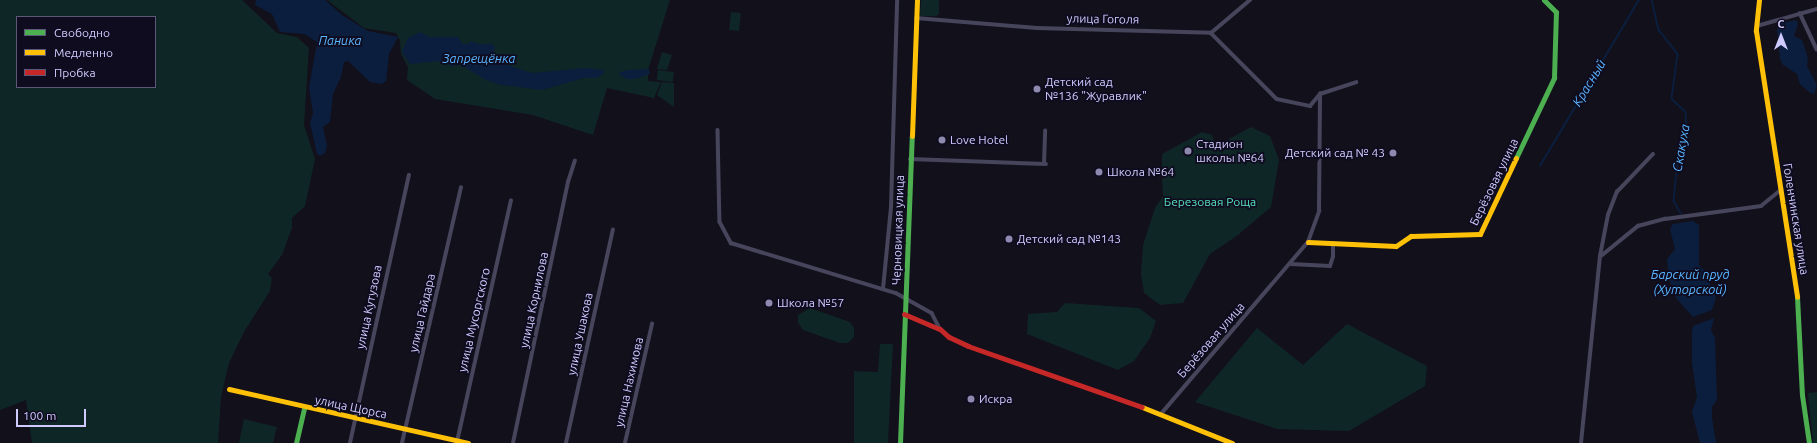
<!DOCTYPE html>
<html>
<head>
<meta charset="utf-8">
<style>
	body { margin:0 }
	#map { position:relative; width:1817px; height:443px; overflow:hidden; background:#12101b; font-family:Ubuntu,sans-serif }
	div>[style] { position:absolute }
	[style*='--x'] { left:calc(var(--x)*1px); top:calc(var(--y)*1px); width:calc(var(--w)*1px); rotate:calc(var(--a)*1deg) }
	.green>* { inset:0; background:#0f2626; transform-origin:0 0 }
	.water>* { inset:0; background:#0b1e3d }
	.stream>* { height:1.5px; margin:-0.75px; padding:0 0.75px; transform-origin:0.75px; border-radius:0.75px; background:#0b1e3d }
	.street>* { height:3.5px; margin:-1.75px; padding:0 1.75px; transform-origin:1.75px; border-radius:1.75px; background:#46455c }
	.fast>* { height:5px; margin:-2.5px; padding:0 2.5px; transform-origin:2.5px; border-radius:2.5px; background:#4caf50 }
	.slow>* { height:5px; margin:-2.5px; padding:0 2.5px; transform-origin:2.5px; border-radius:2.5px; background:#ffc107 }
	.jam>* { height:5px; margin:-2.5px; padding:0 2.5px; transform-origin:2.5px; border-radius:2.5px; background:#c62828 }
	.dots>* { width:11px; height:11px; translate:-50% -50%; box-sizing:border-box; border:2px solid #0f0c1f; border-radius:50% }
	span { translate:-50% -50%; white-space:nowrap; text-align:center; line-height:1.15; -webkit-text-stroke:3.5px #0f0c1f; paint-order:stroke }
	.street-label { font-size:12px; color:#d0cbff }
	.poi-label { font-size:12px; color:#d0cbff }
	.left { translate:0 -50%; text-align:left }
	.right { translate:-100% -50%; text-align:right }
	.park-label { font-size:12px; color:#56e0bb }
	.water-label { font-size:13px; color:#59b5ff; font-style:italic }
	.legend { position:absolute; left:16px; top:16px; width:140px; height:72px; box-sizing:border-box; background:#0f0c1f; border:1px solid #5c5879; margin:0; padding:5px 7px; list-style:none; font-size:12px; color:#d0cbff }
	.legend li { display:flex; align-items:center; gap:8px; height:20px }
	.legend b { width:20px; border:1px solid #5c5879 }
	.north { position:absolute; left:1761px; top:16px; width:40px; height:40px; -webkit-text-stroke:3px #0f0c1f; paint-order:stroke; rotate:0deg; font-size:11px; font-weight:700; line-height:16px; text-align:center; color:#d0cbff }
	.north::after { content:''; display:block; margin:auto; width:14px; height:18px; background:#d0cbff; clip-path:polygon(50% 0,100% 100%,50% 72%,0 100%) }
	.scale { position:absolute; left:16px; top:409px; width:70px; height:18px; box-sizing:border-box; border:2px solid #d0cbff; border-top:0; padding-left:5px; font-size:12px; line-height:14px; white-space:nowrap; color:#d0cbff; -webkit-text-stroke:3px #0f0c1f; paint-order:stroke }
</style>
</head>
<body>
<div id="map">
	<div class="green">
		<i style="clip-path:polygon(evenodd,0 0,242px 0,277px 33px,297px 37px,309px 48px,304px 125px,315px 159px,305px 206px,292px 218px,292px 228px,282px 255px,268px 274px,272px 278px,270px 291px,244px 332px,229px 363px,221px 397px,218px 443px,32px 443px,26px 400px,0 410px,0 0,17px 17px,155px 17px,155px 87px,17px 87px,17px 17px)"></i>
		<i style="clip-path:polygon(327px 0,670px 0,648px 70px,648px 81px,661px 82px,654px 98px,607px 88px,593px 135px,533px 115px,435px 99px,407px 80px,408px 67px,401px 54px,400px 41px,396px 33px,364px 28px)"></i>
		<i style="clip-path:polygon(921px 0,939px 0,939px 14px,936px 16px,920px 16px)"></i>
		<i style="left:731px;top:12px;width:10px;height:18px;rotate:6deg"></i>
		<i style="clip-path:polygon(662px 52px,672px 55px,667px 70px,657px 69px)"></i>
		<i style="left:658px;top:70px;width:16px;height:10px;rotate:7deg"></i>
		<i style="clip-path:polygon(662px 82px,674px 83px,674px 107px,657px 95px)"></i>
		<i style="clip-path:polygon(1251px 127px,1270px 136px,1279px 160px,1271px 207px,1238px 235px,1210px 254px,1183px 303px,1160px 305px,1144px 293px,1141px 274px,1143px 245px,1155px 208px,1163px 196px,1162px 179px,1172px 172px,1162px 167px,1162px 154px,1202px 132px,1212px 135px,1216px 146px)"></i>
		<i style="clip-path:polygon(1065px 303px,1139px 308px,1156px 321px,1150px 338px,1134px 361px,1118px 370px,1027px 334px,1028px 314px,1057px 312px)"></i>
		<i style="clip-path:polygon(810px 308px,850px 322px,854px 328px,854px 337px,848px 343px,840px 343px,803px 330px,798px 323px,798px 315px)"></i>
		<i style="clip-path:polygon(1347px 324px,1427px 366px,1425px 386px,1349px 431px,1277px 429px,1195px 402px,1257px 328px,1303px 365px)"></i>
		<i style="clip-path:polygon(880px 344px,893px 344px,888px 443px,854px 443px,854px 371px,878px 372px)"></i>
		<i style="clip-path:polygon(1817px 392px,1817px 443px,1813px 443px,1808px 393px)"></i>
		<i style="clip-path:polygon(244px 419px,277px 427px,273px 443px,239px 443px)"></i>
	</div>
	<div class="water">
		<i style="clip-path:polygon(256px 0,325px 0,342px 15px,368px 31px,398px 37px,389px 54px,386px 81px,382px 84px,370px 82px,348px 61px,344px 62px,341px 77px,333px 94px,330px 122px,323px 127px,327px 146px,325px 153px,320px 156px,317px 154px,310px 123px,313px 113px,309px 88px,317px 42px,304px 34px,280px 32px,272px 14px,255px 5px)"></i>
		<i style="clip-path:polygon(1796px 20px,1798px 24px,1794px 36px,1802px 40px,1808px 58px,1807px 66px,1817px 85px,1814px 94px,1809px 92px,1800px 84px,1797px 74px,1783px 65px,1780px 59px,1777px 29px,1780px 28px,1781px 23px)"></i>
		<i style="clip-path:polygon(420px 32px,429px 37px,458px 37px,463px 44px,468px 44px,471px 41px,478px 44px,492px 44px,495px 47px,493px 55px,499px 62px,532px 73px,585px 68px,604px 70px,604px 73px,597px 78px,584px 78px,542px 90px,501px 85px,486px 80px,461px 65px,451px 66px,443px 61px,410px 64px,402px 52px,408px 38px)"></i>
		<i style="clip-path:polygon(649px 69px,650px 74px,635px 79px,626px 79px,618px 73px,628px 70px)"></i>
		<i style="clip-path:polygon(1693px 221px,1699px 225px,1699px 265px,1705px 271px,1716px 298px,1712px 310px,1693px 317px,1676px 298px,1669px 279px,1667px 259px,1675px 249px,1670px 229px,1673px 224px)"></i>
		<i style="clip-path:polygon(1714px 318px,1711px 330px,1715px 338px,1717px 400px,1712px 407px,1712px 418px,1716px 443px,1700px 443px,1692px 412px,1697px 397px,1692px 363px,1692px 332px,1693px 326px)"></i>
	</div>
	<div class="stream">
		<i style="--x:1652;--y:0;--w:31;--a:77"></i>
		<i style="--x:1659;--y:30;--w:31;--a:52"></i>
		<i style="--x:1678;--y:54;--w:45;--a:97.6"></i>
		<i style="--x:1672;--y:99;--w:19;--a:43"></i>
		<i style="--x:1686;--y:112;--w:20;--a:87"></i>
		<i style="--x:1687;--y:132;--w:21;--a:113"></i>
		<i style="--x:1679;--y:151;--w:50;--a:95.7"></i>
		<i style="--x:1674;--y:201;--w:14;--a:60"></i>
		<i style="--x:1540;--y:166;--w:193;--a:-59.2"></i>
	</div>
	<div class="street">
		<i style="--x:1800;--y:13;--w:40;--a:65"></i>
		<i style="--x:916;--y:18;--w:121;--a:4.7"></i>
		<i style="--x:1037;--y:28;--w:174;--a:1.6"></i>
		<i style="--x:1211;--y:33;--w:51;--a:-40.2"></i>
		<i style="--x:1757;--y:26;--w:62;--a:-15.8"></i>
		<i style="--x:1211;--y:33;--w:93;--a:45"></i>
		<i style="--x:1277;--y:99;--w:34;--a:12"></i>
		<i style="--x:1310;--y:106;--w:16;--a:-50"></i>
		<i style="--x:718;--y:130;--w:92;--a:88.8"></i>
		<i style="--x:720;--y:222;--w:24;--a:62"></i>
		<i style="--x:731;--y:243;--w:172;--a:16.9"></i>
		<i style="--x:896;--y:293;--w:41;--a:29.1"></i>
		<i style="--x:932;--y:313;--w:18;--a:63"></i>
		<i style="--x:910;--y:159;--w:136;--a:2.1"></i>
		<i style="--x:1044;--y:164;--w:33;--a:-88"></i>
		<i style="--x:1601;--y:256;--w:48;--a:-39"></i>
		<i style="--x:1638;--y:226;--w:28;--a:-15"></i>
		<i style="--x:1665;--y:219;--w:97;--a:-7.7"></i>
		<i style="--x:1761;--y:206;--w:26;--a:-39"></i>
		<i style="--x:1291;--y:264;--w:39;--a:3"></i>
		<i style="--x:1330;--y:266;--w:9;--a:-72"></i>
		<i style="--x:1333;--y:257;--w:12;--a:-90"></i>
		<i style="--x:883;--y:289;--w:82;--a:-84.4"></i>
		<i style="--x:891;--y:207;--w:207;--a:-88.3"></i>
		<i style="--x:1161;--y:414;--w:226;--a:-49.5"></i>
		<i style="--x:1308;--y:242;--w:33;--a:-70"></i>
		<i style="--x:1319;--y:211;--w:117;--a:-89.5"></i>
		<i style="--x:1320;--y:94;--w:38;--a:-18"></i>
		<i style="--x:457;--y:442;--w:247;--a:-77.4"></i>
		<i style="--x:350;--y:443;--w:274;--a:-77.6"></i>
		<i style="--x:402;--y:443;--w:262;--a:-77"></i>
		<i style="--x:513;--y:443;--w:267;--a:-78.1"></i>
		<i style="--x:568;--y:182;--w:22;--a:-72"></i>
		<i style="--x:566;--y:443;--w:218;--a:-77.6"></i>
		<i style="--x:625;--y:443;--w:122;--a:-77.2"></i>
		<i style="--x:1581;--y:443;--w:188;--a:-84.2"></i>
		<i style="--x:1600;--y:256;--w:42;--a:-79"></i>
		<i style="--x:1608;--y:215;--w:25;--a:-69"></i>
		<i style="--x:1617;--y:192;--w:52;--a:-46.5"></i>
	</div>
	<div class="fast">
		<i style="--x:1516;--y:158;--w:89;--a:-64.6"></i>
		<i style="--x:1554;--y:78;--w:66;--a:-88.3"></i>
		<i style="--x:1556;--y:12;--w:17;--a:-135"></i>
		<i style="--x:1797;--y:297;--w:98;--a:87.1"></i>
		<i style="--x:1802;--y:395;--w:49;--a:81.7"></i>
		<i style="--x:296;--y:443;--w:37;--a:-77"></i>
		<i style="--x:900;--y:443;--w:307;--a:-87.8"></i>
	</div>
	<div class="slow">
		<i style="--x:1759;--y:0;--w:31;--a:96"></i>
		<i style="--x:1756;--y:31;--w:269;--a:81.2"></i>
		<i style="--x:912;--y:136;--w:136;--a:-87.9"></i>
		<i style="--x:1308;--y:242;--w:88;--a:2.6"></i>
		<i style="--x:1396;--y:246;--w:18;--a:-34"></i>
		<i style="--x:1411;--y:236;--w:69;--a:-1.7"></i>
		<i style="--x:1480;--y:234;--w:84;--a:-64.7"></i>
		<i style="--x:229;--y:389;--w:245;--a:12.7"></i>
		<i style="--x:1142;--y:407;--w:97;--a:21.8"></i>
	</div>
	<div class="jam">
		<i style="--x:904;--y:314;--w:39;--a:23"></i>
		<i style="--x:940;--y:329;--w:12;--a:42"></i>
		<i style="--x:949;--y:337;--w:21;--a:25"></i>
		<i style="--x:968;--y:346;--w:184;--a:19.3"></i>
	</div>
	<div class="dots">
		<i style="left:1037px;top:89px;background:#8e8aaf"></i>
		<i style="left:942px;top:140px;background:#8e8aaf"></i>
		<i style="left:1188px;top:151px;background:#8e8aaf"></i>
		<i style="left:1393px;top:153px;background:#8e8aaf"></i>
		<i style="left:1099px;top:172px;background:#8e8aaf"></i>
		<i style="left:1009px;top:239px;background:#8e8aaf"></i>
		<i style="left:769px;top:303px;background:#8e8aaf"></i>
		<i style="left:971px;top:399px;background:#8e8aaf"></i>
	</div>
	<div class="street-label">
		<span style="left:1103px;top:19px;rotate:1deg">улица Гоголя</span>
		<span style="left:1494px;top:182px;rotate:-64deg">Берёзовая улица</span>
		<span style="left:1796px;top:219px;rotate:81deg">Голенчинская улица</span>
		<span style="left:898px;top:230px;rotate:-88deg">Черновицкая улица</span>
		<span style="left:534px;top:300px;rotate:-78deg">улица Корнилова</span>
		<span style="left:369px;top:307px;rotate:-78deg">улица Кутузова</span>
		<span style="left:422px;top:313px;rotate:-77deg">улица Гайдара</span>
		<span style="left:474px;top:320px;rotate:-77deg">улица Мусоргского</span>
		<span style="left:580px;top:334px;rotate:-78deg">улица Ушакова</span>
		<span style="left:1211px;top:340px;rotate:-49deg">Берёзовая улица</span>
		<span style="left:629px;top:382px;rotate:-77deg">улица Нахимова</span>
		<span style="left:351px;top:407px;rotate:12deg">улица Щорса</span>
	</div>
	<div class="poi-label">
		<span class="left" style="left:1045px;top:89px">Детский сад<br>№136 "Журавлик"</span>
		<span class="left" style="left:950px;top:140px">Love Hotel</span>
		<span class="left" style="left:1196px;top:151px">Стадион<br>школы №64</span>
		<span class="right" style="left:1385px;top:153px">Детский сад № 43</span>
		<span class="left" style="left:1107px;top:172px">Школа №64</span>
		<span class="left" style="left:1017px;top:239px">Детский сад №143</span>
		<span class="left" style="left:777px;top:303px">Школа №57</span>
		<span class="left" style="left:979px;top:399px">Искра</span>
	</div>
	<div class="park-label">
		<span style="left:1210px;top:202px">Березовая Роща</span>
	</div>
	<div class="water-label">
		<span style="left:340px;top:40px">Паника</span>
		<span style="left:479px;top:58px">Запрещёнка</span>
		<span style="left:1589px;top:83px;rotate:-59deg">Красный</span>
		<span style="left:1681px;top:148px;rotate:-80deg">Скакуха</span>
		<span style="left:1690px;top:282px">Барский пруд<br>(Хуторской)</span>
	</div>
	<ul class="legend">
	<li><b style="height:5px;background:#4caf50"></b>Свободно</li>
	<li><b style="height:5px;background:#ffc107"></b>Медленно</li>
	<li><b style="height:5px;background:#c62828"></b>Пробка</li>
	</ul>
	<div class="north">С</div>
	<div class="scale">100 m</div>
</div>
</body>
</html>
